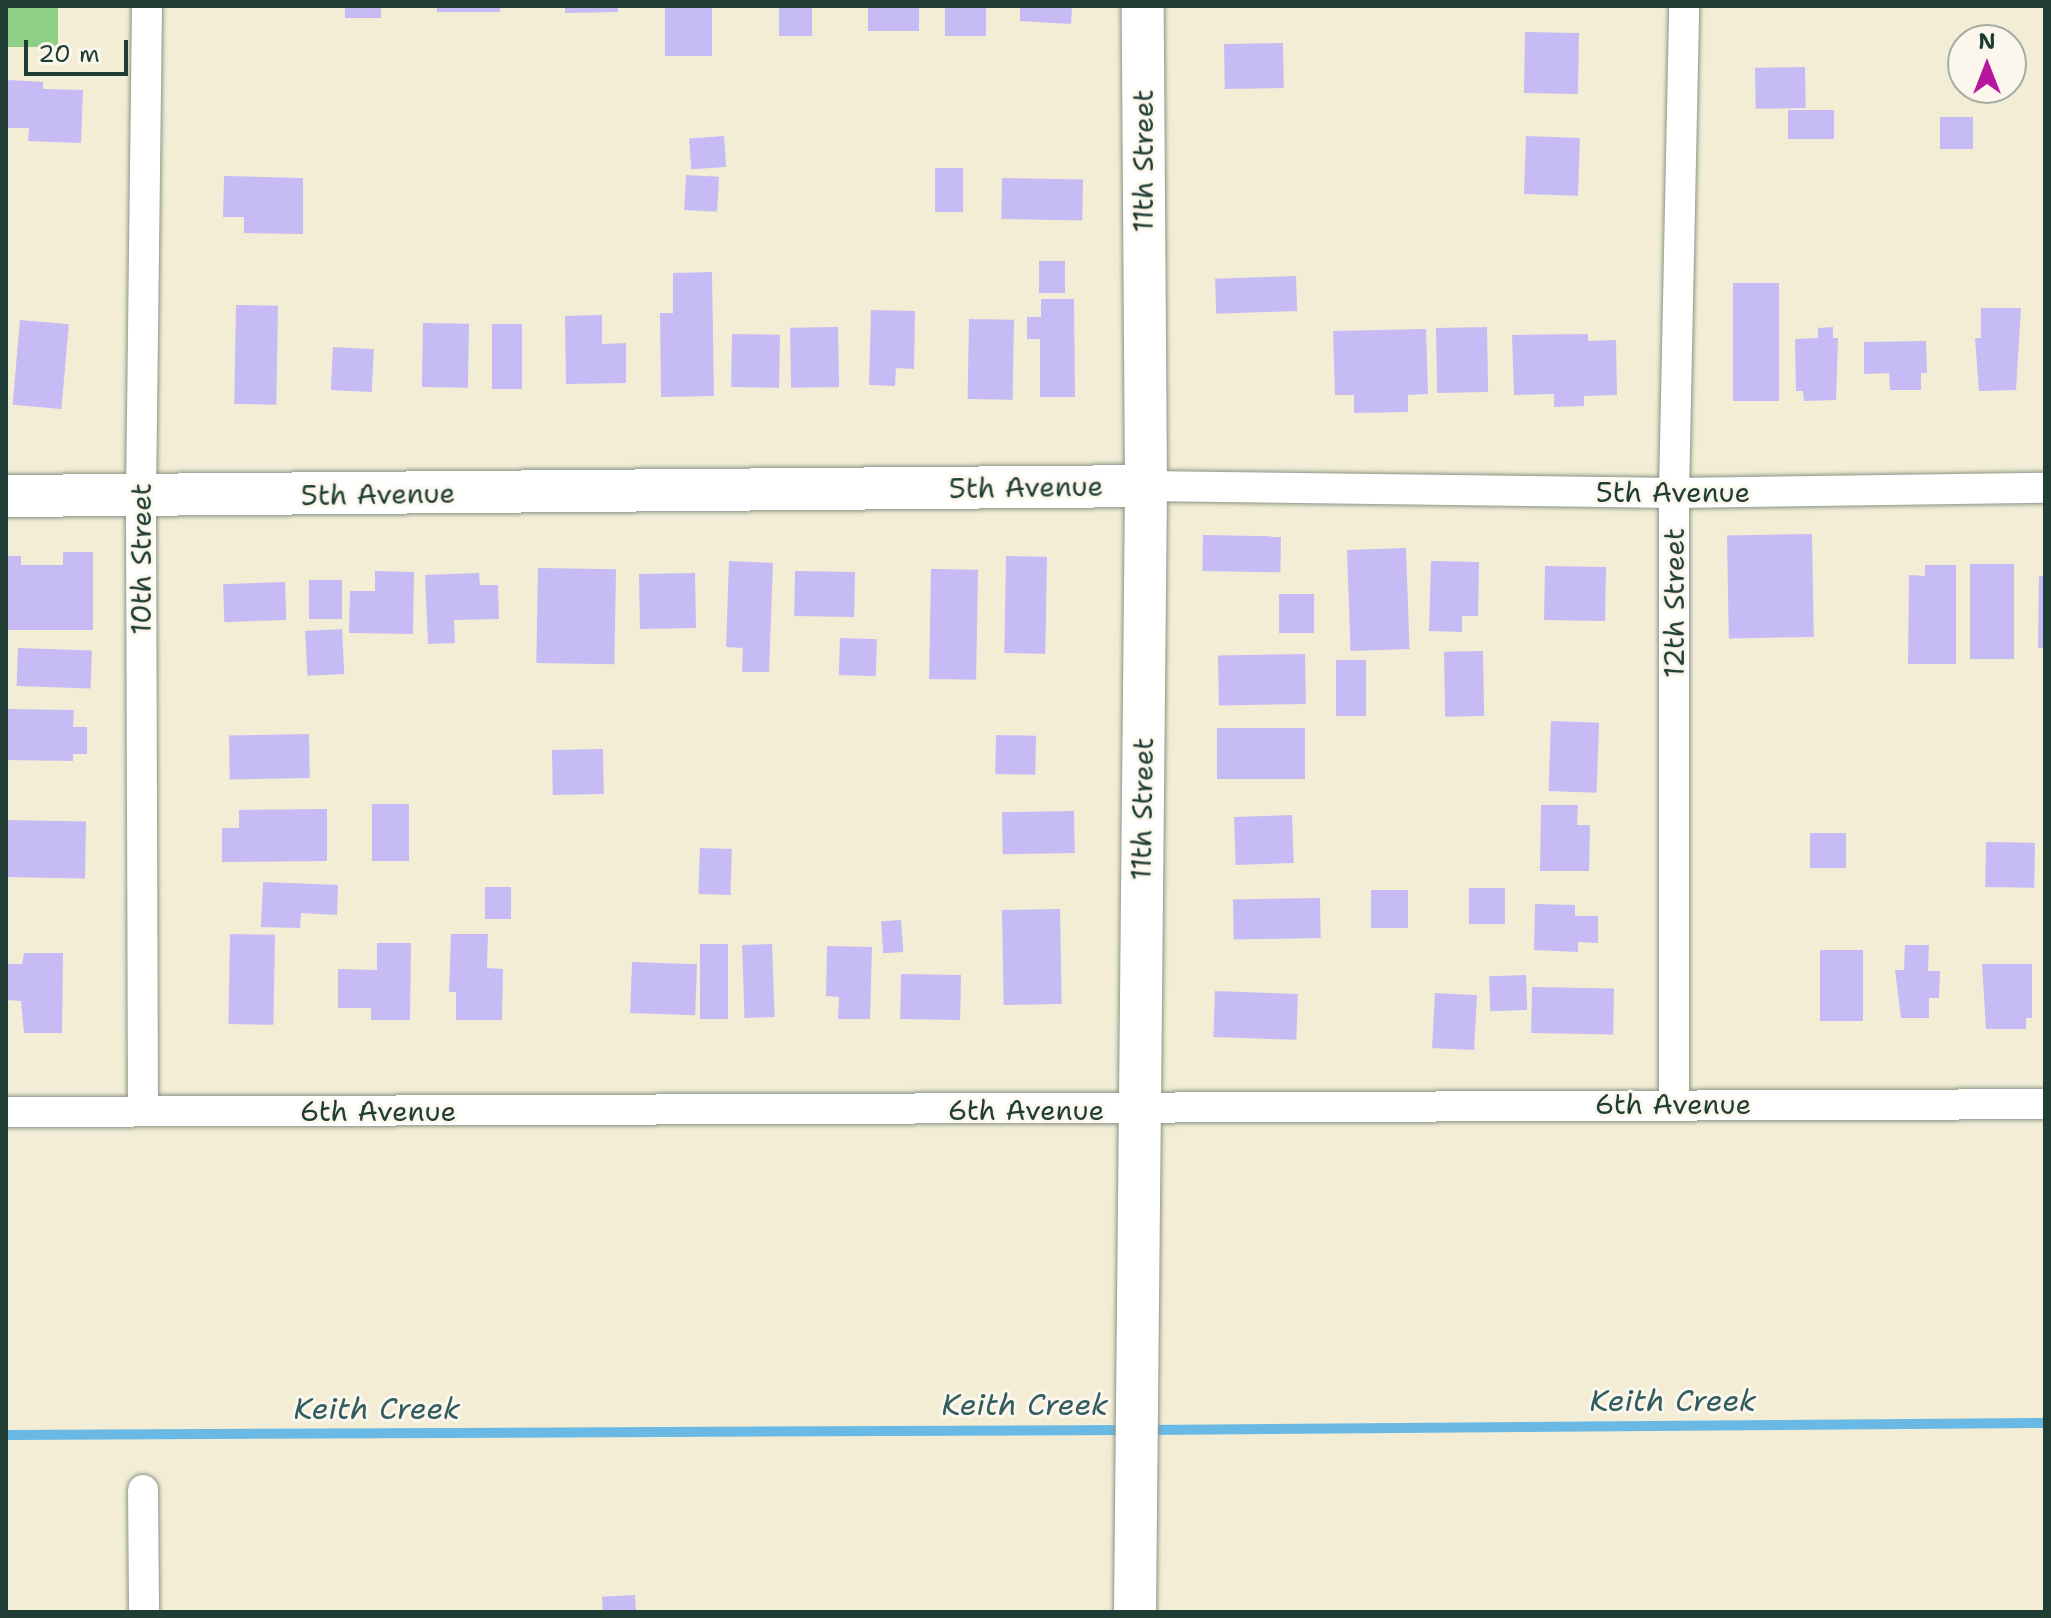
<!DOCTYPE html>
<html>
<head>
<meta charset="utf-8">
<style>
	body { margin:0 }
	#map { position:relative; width:2051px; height:1618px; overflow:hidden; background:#f3edd6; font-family:"Shantell Sans",sans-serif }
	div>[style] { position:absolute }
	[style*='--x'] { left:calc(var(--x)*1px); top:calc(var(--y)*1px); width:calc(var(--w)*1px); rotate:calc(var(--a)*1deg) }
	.green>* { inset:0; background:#8ecf86; transform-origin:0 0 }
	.stream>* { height:10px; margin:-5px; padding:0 5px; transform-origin:5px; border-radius:5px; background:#69b9e4 }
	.building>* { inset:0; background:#c6bbf4; transform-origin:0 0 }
	.roads { filter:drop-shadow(0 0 2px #899585) drop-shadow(0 0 2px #899585) }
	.minor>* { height:30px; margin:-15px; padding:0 15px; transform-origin:15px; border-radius:15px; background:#fff }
	.secondary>* { height:42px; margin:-21px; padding:0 21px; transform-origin:21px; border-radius:21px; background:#fff }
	span { translate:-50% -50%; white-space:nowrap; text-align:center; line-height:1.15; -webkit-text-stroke:6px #fbf7ec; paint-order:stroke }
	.street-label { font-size:28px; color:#1f3d34 }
	.water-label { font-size:30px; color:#325c60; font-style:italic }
	.frame { position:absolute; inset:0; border:8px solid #1f3d34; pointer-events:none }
	.north { position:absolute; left:1947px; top:24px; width:80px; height:80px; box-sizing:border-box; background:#fbf7ec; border:2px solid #a3ada2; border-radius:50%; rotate:0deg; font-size:22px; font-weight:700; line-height:32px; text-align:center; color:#1f3d34 }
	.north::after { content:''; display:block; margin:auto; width:28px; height:36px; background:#b5179e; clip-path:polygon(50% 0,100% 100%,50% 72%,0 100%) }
	.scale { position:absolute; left:24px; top:40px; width:104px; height:36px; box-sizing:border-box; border:4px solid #1f3d34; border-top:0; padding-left:10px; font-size:24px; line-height:28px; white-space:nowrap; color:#1f3d34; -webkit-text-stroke:6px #fbf7ec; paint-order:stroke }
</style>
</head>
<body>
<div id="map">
	<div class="green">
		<i style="left:6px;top:6px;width:52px;height:41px"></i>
	</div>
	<div class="stream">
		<i style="--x:1147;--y:1430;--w:898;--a:-0.45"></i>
		<i style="--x:6;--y:1435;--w:1121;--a:-0.26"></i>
	</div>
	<div class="building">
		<i style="left:345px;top:6px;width:36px;height:12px"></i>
		<i style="left:437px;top:6px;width:63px;height:6px"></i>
		<i style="clip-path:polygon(565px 6px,618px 6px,618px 12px,565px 13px)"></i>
		<i style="left:665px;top:6px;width:47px;height:50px"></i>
		<i style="left:779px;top:6px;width:33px;height:30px"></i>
		<i style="left:868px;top:6px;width:51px;height:25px"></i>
		<i style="left:945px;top:6px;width:41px;height:30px"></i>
		<i style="clip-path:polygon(1020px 6px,1072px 6px,1071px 24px,1020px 21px)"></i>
		<i style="left:1525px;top:32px;width:54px;height:61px;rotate:1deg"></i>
		<i style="left:1283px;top:43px;width:45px;height:59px;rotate:89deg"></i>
		<i style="left:1805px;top:67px;width:41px;height:50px;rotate:89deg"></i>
		<i style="clip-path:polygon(8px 80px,43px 82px,43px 89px,83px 90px,81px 143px,28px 141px,29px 128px,6px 128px)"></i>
		<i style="left:1788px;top:110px;width:46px;height:29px"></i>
		<i style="left:1940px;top:117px;width:33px;height:32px"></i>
		<i style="left:724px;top:136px;width:31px;height:35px;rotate:86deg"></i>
		<i style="left:1526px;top:136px;width:54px;height:58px;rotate:2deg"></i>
		<i style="left:935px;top:168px;width:28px;height:44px"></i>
		<i style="left:686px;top:175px;width:33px;height:35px;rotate:3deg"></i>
		<i style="clip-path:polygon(224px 176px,303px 178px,303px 234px,244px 233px,244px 217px,223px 217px)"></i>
		<i style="left:1002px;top:178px;width:81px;height:41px;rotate:1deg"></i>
		<i style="left:1039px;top:261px;width:26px;height:32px"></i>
		<i style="clip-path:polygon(712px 272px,714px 396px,661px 397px,660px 313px,673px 313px,673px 273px)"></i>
		<i style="left:1296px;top:276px;width:35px;height:81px;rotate:88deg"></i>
		<i style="left:1779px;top:283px;width:118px;height:46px;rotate:90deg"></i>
		<i style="clip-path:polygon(1041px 299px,1074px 299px,1075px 397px,1040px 397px,1040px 339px,1027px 339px,1027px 317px,1041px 317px)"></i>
		<i style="left:236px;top:305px;width:42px;height:99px;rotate:1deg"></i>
		<i style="clip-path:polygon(1981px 308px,2021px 308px,2016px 390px,1979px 391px,1975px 338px,1981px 338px)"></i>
		<i style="clip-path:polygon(871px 310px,915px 311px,914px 369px,896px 368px,895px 386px,869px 385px)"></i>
		<i style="clip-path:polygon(602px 315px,602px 344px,626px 343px,626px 383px,566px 384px,565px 316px)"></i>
		<i style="left:969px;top:319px;width:45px;height:80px;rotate:1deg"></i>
		<i style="left:20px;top:320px;width:49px;height:85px;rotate:5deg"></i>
		<i style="left:423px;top:323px;width:46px;height:64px;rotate:1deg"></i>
		<i style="left:492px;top:324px;width:30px;height:65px"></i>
		<i style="left:838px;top:327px;width:60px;height:48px;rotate:89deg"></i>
		<i style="left:1487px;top:327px;width:65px;height:51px;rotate:89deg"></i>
		<i style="clip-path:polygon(1833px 327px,1833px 338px,1838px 338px,1836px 400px,1804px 401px,1803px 391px,1796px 391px,1795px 339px,1818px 338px,1818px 328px)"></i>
		<i style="clip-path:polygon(1426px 329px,1428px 394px,1408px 395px,1408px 412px,1354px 413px,1354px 395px,1335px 395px,1333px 331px)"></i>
		<i style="left:732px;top:334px;width:48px;height:53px;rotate:1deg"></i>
		<i style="clip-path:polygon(1588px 334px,1588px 341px,1616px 340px,1617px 395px,1584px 396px,1584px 406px,1554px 407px,1554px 394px,1514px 395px,1512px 335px)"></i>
		<i style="clip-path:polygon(1926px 341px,1927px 373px,1921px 373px,1921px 390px,1890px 390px,1889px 373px,1864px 374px,1864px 342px)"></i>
		<i style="left:333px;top:347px;width:41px;height:43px;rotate:3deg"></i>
		<i style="left:1812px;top:534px;width:103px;height:85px;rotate:89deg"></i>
		<i style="left:1203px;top:535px;width:78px;height:36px;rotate:1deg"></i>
		<i style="left:1406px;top:548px;width:101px;height:59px;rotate:88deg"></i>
		<i style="clip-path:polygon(63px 552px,93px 552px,93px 630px,6px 630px,6px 556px,21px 556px,21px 565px,63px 565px)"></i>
		<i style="left:1006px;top:556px;width:41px;height:97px;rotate:1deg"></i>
		<i style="clip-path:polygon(729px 561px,773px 563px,769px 672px,742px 672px,743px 648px,726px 647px)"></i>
		<i style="clip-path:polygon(1431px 561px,1479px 562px,1478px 616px,1462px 616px,1462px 632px,1429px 631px)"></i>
		<i style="left:1970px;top:564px;width:44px;height:95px"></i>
		<i style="clip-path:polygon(1925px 565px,1956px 565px,1956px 664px,1908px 664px,1909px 575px,1925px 576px)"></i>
		<i style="left:1545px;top:566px;width:61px;height:54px;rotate:1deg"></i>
		<i style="left:538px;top:568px;width:78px;height:95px;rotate:1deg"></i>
		<i style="left:931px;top:569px;width:47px;height:110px;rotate:1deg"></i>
		<i style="clip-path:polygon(375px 571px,414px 572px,413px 634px,349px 633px,350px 591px,375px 591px)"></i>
		<i style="left:795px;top:571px;width:60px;height:45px;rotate:1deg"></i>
		<i style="clip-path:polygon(479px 573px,480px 585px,498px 585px,499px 619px,454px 620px,455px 643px,428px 644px,425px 575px)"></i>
		<i style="left:695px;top:573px;width:55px;height:56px;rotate:89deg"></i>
		<i style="clip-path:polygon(2039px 576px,2045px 576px,2045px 648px,2038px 648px)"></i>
		<i style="left:309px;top:580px;width:33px;height:39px"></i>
		<i style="left:285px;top:582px;width:38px;height:62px;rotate:88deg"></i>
		<i style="left:1279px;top:594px;width:35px;height:39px"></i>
		<i style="left:342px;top:629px;width:45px;height:37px;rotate:87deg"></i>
		<i style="left:840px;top:638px;width:37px;height:37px;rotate:2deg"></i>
		<i style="left:18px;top:648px;width:74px;height:38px;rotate:2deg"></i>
		<i style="left:1483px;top:651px;width:65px;height:39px;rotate:89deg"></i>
		<i style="left:1305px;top:654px;width:50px;height:87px;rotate:89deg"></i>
		<i style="left:1336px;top:660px;width:30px;height:56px"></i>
		<i style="clip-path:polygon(8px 709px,74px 710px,73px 727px,87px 727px,87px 754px,73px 754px,73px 761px,7px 760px)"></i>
		<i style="left:1551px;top:721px;width:48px;height:70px;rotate:2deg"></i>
		<i style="left:1305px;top:728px;width:51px;height:88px;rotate:90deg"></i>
		<i style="left:309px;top:734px;width:44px;height:80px;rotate:89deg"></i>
		<i style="left:996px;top:735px;width:40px;height:39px;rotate:1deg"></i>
		<i style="left:603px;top:749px;width:45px;height:51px;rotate:89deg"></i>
		<i style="left:372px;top:804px;width:37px;height:57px"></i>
		<i style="clip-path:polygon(1541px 805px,1578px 805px,1577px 825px,1590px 825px,1589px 871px,1540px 871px)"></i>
		<i style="clip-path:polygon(327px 809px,327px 861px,222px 862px,222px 828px,239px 828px,239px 810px)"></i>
		<i style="left:1074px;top:811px;width:42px;height:72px;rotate:89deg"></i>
		<i style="left:1292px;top:815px;width:48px;height:58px;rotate:88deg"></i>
		<i style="left:6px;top:820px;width:80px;height:57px;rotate:1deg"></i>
		<i style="left:1810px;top:833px;width:36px;height:35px"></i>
		<i style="left:1986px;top:842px;width:49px;height:45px;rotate:1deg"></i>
		<i style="left:700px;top:848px;width:32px;height:46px;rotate:2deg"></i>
		<i style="clip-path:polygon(263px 882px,338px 885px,337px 915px,301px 913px,300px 928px,261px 927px)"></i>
		<i style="left:485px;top:887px;width:26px;height:32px"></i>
		<i style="left:1469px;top:888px;width:36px;height:36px"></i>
		<i style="left:1371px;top:890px;width:37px;height:38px"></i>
		<i style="left:1320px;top:898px;width:40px;height:87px;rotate:89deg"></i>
		<i style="clip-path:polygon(1535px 904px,1575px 905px,1575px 916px,1598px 916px,1598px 943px,1578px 942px,1578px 952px,1534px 950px)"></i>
		<i style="left:1060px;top:909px;width:95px;height:58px;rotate:89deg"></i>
		<i style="left:901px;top:920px;width:32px;height:20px;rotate:86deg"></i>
		<i style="left:230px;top:934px;width:45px;height:90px;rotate:1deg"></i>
		<i style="clip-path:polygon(451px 934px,488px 934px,487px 968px,503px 969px,502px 1020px,456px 1020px,456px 992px,449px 992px)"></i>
		<i style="clip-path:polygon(377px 943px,411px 943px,410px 1020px,371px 1020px,371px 1008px,338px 1008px,338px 969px,377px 970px)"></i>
		<i style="left:700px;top:944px;width:28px;height:75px"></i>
		<i style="left:772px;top:944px;width:73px;height:30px;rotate:88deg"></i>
		<i style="clip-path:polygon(1905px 945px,1929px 945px,1928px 971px,1940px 971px,1939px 998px,1929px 998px,1929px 1018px,1901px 1018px,1895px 970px,1904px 970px)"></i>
		<i style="clip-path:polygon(827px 946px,872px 947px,870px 1019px,838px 1019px,839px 997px,826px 996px)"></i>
		<i style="left:1820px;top:950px;width:43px;height:71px"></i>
		<i style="clip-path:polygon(24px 953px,63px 953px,62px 1033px,24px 1033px,21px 1001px,6px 1000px,6px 964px,22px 964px)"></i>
		<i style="left:632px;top:962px;width:65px;height:51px;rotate:2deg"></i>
		<i style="clip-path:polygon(1982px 964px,2032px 964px,2032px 1018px,2026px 1018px,2026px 1029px,1986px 1029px)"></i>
		<i style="left:901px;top:974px;width:60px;height:45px;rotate:1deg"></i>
		<i style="left:1526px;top:975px;width:35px;height:37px;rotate:88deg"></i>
		<i style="left:1532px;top:987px;width:82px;height:46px;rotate:1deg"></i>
		<i style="left:1215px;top:991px;width:83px;height:46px;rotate:2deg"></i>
		<i style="left:1435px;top:993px;width:42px;height:55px;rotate:3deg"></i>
		<i style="left:635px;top:1595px;width:17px;height:33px;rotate:87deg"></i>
	</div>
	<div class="roads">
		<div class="minor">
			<i style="--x:1146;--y:486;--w:528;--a:0.76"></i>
			<i style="--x:1674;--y:493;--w:371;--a:-0.8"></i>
			<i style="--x:1674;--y:1104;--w:611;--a:-90"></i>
			<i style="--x:1674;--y:493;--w:487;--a:-88.8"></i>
			<i style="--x:143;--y:1111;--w:614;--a:-90.19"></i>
			<i style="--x:141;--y:497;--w:491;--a:-89.3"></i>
			<i style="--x:6;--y:1112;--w:2039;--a:-0.22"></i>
			<i style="--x:143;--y:1490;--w:122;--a:89.5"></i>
		</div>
		<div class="secondary">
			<i style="--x:6;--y:496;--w:1140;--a:-0.5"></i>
			<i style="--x:1135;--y:1612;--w:1126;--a:-89.44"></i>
			<i style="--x:1146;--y:486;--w:480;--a:-90.4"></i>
		</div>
	</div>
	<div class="street-label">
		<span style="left:1143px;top:161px;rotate:-90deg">11th Street</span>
		<span style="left:1026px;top:487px;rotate:-1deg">5th Avenue</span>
		<span style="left:1673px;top:492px">5th Avenue</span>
		<span style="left:378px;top:494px;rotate:-1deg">5th Avenue</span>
		<span style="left:141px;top:559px;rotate:-90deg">10th Street</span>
		<span style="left:1674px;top:603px;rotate:-90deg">12th Street</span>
		<span style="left:1142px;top:809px;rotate:-89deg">11th Street</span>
		<span style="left:1673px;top:1104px">6th Avenue</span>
		<span style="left:1026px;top:1110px">6th Avenue</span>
		<span style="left:378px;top:1111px">6th Avenue</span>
	</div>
	<div class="water-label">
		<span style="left:1673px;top:1401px">Keith Creek</span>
		<span style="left:1025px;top:1405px">Keith Creek</span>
		<span style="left:377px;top:1409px">Keith Creek</span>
	</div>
	<div class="frame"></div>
	<div class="north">N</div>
	<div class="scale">20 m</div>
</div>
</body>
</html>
